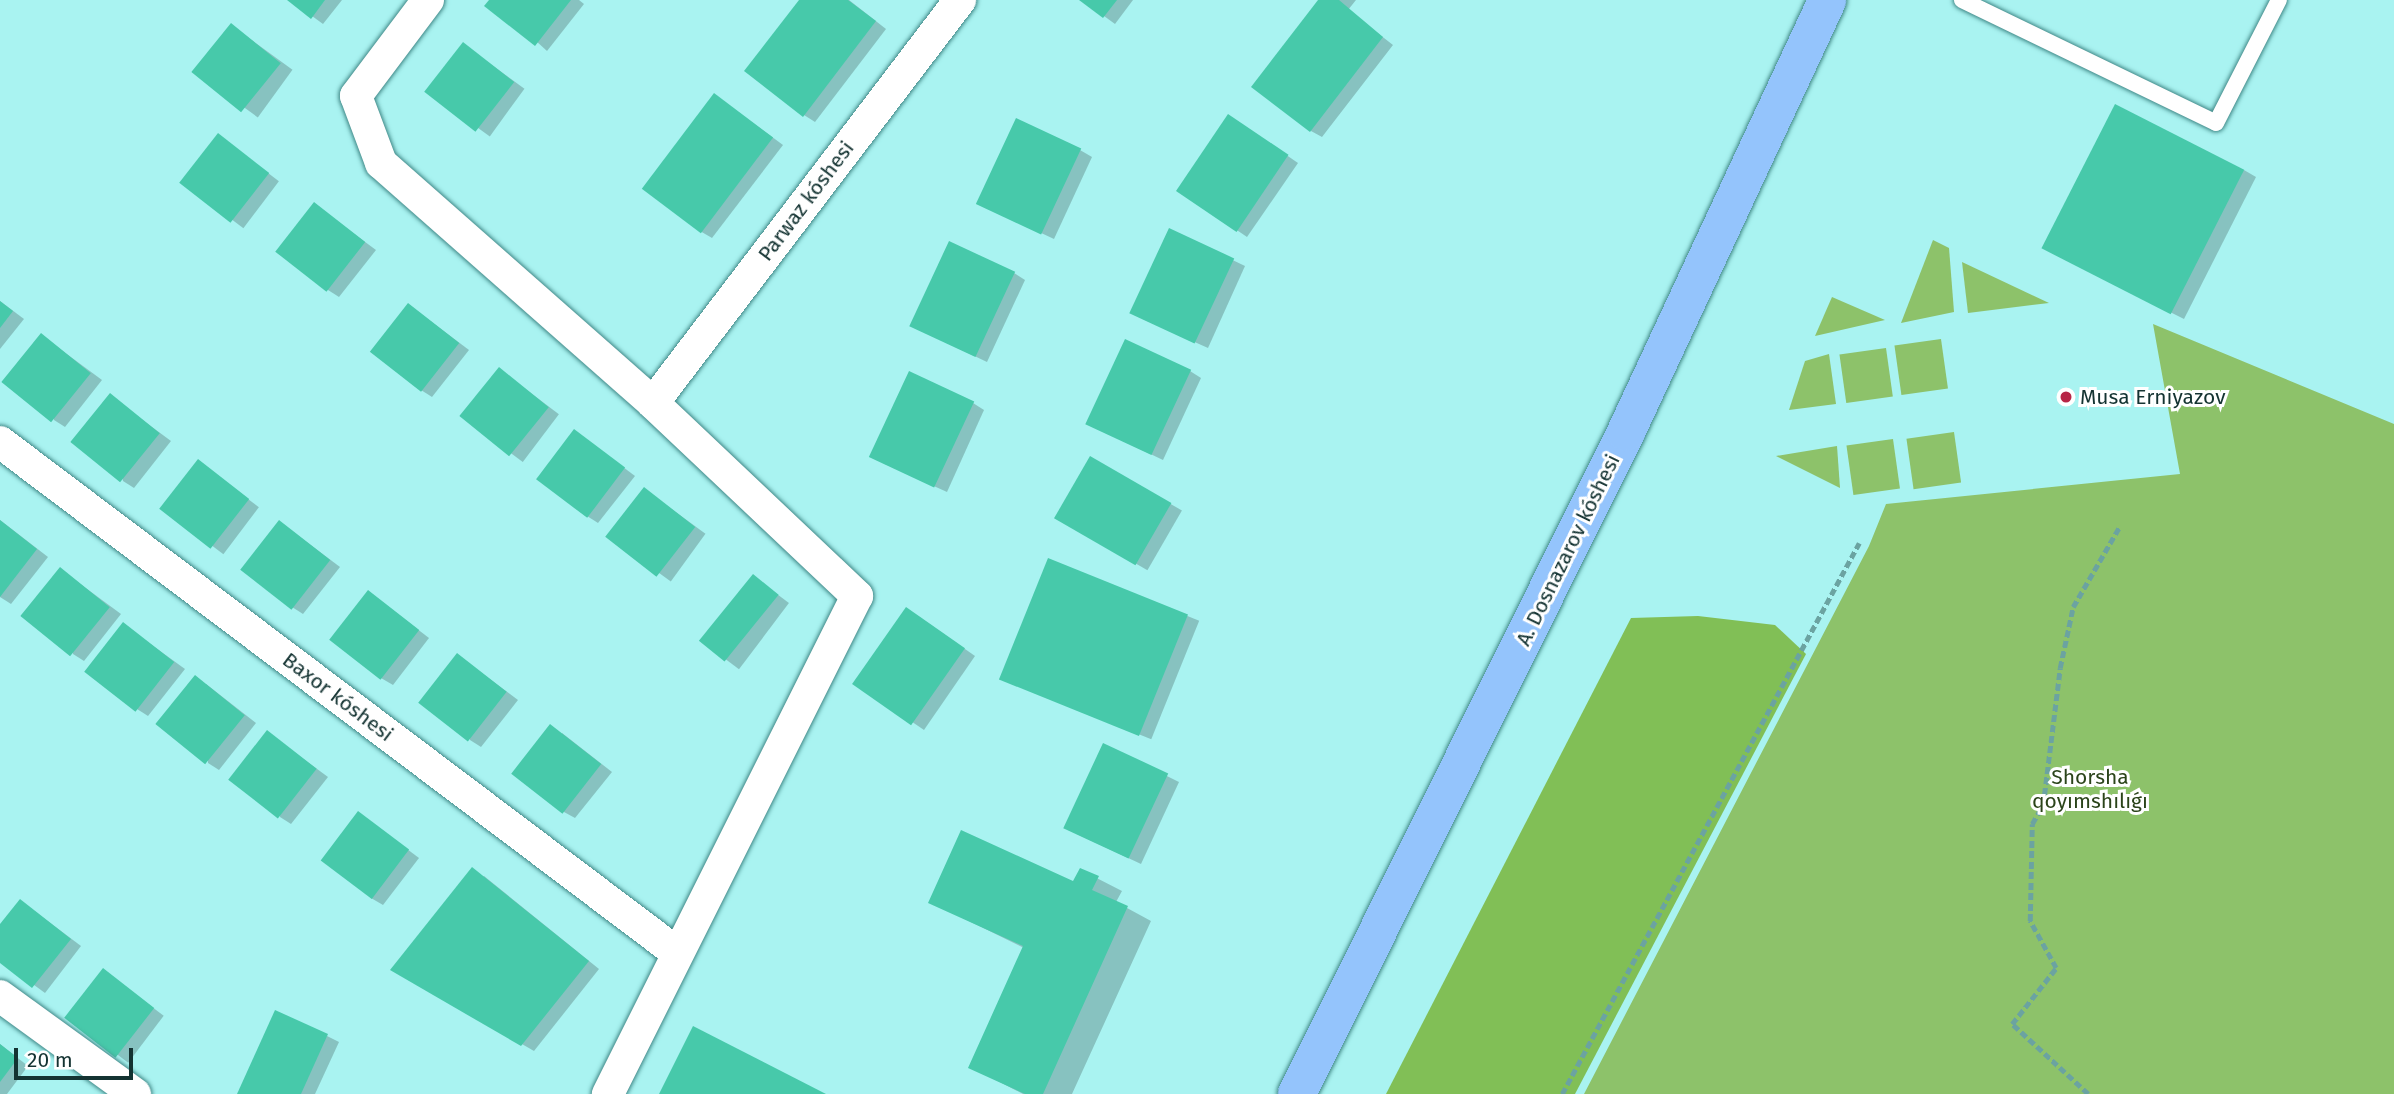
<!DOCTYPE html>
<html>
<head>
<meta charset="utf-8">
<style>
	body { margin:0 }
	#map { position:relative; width:2394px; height:1094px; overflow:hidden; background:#a9f3f1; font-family:"Fira Sans",sans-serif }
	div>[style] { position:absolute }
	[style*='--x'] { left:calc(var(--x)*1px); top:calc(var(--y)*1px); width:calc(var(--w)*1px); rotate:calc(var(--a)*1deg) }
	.green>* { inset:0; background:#8dc26a; transform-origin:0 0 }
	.forest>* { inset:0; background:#81bf56 }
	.shadow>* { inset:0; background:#0003; transform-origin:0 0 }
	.building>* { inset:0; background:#47c9aa; transform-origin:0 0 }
	.path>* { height:4.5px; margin-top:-2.25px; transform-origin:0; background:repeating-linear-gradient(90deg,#6ba3a1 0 7px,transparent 0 10.5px) }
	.roads { filter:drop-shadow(0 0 2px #408887) drop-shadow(0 0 2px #408887) }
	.lane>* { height:16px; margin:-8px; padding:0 8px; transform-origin:8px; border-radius:8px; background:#fff }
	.street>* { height:32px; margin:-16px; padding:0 16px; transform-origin:16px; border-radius:16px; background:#fff }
	.primary>* { height:38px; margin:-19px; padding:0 19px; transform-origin:19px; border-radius:19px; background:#94c4fc }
	.dots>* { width:19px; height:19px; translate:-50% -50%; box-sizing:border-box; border:4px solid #fff; border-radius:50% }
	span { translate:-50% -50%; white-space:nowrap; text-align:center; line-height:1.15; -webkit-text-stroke:6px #fff; paint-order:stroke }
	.street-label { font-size:21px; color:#143332 }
	.poi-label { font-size:21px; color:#143332 }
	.left { translate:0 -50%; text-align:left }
	.park-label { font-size:21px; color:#2b441a }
	.scale { position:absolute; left:14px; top:1048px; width:119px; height:32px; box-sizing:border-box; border:4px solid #143332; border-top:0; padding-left:9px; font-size:21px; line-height:24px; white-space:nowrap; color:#143332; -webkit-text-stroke:5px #fff; paint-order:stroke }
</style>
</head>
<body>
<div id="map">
	<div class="green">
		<i style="clip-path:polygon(1933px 240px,1949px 248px,1954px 312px,1901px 323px)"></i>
		<i style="clip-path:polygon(1962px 262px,2049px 303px,1968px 313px)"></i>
		<i style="clip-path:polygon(1832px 297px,1885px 320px,1815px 336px)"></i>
		<i style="clip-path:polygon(2153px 324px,2394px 424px,2394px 1094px,1584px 1094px,1869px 546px,1886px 504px,2180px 474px)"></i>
		<i style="left:1941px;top:339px;width:50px;height:47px;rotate:82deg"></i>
		<i style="left:1886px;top:348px;width:49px;height:47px;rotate:82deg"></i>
		<i style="clip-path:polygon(1829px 354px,1836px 404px,1789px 410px,1805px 361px)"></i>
		<i style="left:1954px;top:432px;width:51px;height:48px;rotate:82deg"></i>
		<i style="left:1893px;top:439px;width:50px;height:47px;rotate:82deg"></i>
		<i style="clip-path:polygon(1837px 446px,1840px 488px,1776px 456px)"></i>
	</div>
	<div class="forest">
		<i style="clip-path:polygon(1698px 616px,1775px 625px,1806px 654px,1575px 1094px,1386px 1094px,1631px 618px)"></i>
	</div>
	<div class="shadow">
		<i style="clip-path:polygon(290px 0,342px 0,323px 24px)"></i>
		<i style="clip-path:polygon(491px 0,579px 0,584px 4px,547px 51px)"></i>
		<i style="clip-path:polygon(802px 0,849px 0,886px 29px,815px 122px,804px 115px)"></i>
		<i style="clip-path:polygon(1082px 0,1133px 0,1115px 24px)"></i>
		<i style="clip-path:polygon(1320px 0,1356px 0,1348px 10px,1393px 45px,1322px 137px,1311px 131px)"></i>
		<i style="left:231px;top:25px;width:76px;height:59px;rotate:36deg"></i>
		<i style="left:463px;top:44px;width:76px;height:59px;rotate:36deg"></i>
		<i style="clip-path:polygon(715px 95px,783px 145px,712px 238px,700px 231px)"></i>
		<i style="clip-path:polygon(1240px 123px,1298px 163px,1247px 237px,1178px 190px)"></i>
		<i style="left:219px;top:136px;width:75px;height:59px;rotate:37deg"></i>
		<i style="clip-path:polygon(1080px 150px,1092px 157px,1054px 239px,990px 209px)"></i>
		<i style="clip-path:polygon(2244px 170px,2256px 177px,2184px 319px,2056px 255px)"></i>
		<i style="clip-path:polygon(315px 205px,376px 250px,339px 297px,328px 290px)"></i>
		<i style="clip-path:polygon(1170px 230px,1245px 266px,1208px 348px,1143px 319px)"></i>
		<i style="clip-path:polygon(1014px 273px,1025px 280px,987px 362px,924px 332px)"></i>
		<i style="clip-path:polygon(0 301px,24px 319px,0 349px)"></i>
		<i style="clip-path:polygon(409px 305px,469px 350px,432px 397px,421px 390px)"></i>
		<i style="clip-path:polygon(41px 335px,102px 380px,65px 427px,54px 420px)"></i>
		<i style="left:499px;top:369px;width:75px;height:60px;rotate:37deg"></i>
		<i style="clip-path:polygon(1190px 371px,1201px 378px,1163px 460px,1100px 430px)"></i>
		<i style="clip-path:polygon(110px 396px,171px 441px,134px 488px,123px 481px)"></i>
		<i style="clip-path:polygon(973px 403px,984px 410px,947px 492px,883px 463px)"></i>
		<i style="clip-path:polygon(575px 431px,635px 476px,598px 523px,587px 516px)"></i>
		<i style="left:1091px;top:458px;width:105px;height:69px;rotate:30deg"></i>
		<i style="left:199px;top:462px;width:75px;height:59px;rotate:37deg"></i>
		<i style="left:644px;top:489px;width:76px;height:59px;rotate:36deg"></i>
		<i style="clip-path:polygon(0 520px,48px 557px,11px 604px,0 597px)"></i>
		<i style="clip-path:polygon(280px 522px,340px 567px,303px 614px,292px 607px)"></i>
		<i style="left:1049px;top:560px;width:162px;height:128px;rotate:22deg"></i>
		<i style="clip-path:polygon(60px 569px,121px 614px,84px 661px,73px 654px)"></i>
		<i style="left:753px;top:576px;width:45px;height:83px;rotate:37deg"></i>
		<i style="clip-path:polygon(369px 592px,429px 638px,393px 685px,381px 678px)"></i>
		<i style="clip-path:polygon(918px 616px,975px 656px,924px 730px,855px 683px)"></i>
		<i style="clip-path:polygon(124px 625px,185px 669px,148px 716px,137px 709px)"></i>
		<i style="clip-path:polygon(457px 655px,518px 700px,481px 747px,470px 740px)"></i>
		<i style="clip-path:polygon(206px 684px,256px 723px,219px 770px,208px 763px)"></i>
		<i style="clip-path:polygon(267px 732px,328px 777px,291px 824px,280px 817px)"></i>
		<i style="clip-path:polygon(562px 733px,612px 772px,575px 818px,564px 812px)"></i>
		<i style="clip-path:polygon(1104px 745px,1179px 782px,1141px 864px,1077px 834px)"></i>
		<i style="clip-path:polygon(359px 813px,419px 858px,383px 905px,371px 898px)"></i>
		<i style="clip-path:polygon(1081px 870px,1122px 891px,1116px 902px,1151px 921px,1072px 1094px,1023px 1094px,971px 1067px,1024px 948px,930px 902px,1074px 883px)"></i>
		<i style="clip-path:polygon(484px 876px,599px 969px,534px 1051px,392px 969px)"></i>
		<i style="clip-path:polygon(21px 901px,81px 946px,45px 993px,0 960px,0 927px)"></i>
		<i style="left:103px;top:970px;width:76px;height:59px;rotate:37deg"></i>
		<i style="clip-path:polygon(327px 1036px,339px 1042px,315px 1094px,239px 1094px)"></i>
		<i style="clip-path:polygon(0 1044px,28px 1066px,7px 1094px,0 1094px)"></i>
	</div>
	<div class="building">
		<i style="clip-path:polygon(287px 0,325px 0,311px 19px)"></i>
		<i style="clip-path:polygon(489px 0,571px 0,535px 46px,484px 6px)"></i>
		<i style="clip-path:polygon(799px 0,848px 0,876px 21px,803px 117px,744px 71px)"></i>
		<i style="clip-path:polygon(1079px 0,1117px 0,1103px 18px)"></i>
		<i style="clip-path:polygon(1318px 0,1339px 0,1383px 37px,1310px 132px,1251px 87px)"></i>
		<i style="left:231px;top:23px;width:64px;height:63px;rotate:39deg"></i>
		<i style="left:463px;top:42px;width:65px;height:63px;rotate:38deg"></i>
		<i style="left:714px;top:93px;width:74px;height:120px;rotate:37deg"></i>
		<i style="left:2115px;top:104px;width:145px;height:162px;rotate:27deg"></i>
		<i style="left:1228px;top:114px;width:73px;height:93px;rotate:34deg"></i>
		<i style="left:1016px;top:118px;width:72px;height:95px;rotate:25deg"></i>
		<i style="left:218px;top:133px;width:65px;height:63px;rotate:38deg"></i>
		<i style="left:314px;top:202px;width:65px;height:63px;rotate:38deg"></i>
		<i style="left:1169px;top:228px;width:72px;height:94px;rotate:25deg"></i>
		<i style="left:949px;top:241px;width:73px;height:94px;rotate:25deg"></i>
		<i style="clip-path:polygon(0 301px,13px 311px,0 328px)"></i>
		<i style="left:408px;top:303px;width:65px;height:62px;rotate:38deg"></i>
		<i style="left:41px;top:333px;width:64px;height:63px;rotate:39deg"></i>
		<i style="left:1125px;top:339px;width:73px;height:94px;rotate:25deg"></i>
		<i style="left:499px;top:367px;width:64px;height:63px;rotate:39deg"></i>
		<i style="left:909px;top:371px;width:72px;height:95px;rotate:25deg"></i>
		<i style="left:110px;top:393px;width:64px;height:63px;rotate:39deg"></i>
		<i style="left:574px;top:429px;width:64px;height:63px;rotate:37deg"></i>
		<i style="left:1090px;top:456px;width:94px;height:72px;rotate:30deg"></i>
		<i style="left:198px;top:459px;width:65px;height:63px;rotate:38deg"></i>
		<i style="left:644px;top:487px;width:65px;height:63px;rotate:38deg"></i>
		<i style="clip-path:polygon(0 520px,37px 549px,0 597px)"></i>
		<i style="left:279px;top:520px;width:65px;height:63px;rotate:38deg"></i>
		<i style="left:1048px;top:558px;width:151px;height:131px;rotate:22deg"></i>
		<i style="left:60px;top:567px;width:64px;height:63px;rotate:39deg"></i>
		<i style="left:753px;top:574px;width:33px;height:86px;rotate:39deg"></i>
		<i style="left:368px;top:590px;width:65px;height:63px;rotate:38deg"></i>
		<i style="left:906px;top:607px;width:72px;height:94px;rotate:35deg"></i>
		<i style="left:123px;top:622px;width:65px;height:63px;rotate:38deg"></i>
		<i style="left:457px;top:653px;width:63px;height:63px;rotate:38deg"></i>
		<i style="left:195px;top:675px;width:64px;height:63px;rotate:39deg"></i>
		<i style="left:550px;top:724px;width:65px;height:63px;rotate:38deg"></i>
		<i style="left:267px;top:730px;width:63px;height:63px;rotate:38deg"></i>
		<i style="left:1103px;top:743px;width:72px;height:94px;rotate:25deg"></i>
		<i style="left:358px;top:811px;width:64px;height:62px;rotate:37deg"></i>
		<i style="clip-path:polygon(961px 830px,1073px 881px,1080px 868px,1099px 876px,1092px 890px,1128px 906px,1043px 1094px,1025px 1094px,968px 1068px,1023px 946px,928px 903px)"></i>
		<i style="clip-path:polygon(472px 867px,589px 961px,521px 1046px,390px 970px)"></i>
		<i style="clip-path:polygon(20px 899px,71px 939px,32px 988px,0 963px,0 924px)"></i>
		<i style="left:103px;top:968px;width:65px;height:63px;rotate:38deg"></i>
		<i style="clip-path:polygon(275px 1010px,328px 1034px,301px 1094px,237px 1094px)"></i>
		<i style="clip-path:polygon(693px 1026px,826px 1094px,659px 1094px)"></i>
		<i style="clip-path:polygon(0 1044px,18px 1058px,0 1082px)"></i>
	</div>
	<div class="path">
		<i style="--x:1562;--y:1094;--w:626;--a:-61.67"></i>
		<i style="--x:2088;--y:1094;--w:103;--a:-137.4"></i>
		<i style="--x:2012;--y:1024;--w:71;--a:-51.8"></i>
		<i style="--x:2056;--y:968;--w:54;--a:-119"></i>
		<i style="--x:2030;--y:921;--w:97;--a:-88.8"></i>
		<i style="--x:2032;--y:824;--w:22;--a:-60"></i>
		<i style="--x:2043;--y:805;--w:138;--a:-82.9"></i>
		<i style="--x:2060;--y:668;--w:62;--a:-78"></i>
		<i style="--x:2073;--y:607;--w:94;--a:-59.9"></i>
	</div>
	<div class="roads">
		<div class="lane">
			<i style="--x:1962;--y:0;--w:282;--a:25.8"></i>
			<i style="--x:2216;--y:123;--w:138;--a:-62.9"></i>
		</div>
		<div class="street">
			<i style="--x:428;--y:0;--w:120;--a:126.9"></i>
			<i style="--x:356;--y:96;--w:72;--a:69.5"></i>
			<i style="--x:381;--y:163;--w:363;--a:41.4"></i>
			<i style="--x:653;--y:403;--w:281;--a:43.4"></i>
			<i style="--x:857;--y:596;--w:557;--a:116.57"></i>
			<i style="--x:653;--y:403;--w:507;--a:-52.7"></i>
			<i style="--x:0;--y:442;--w:847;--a:37.03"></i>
			<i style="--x:0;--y:996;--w:167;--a:36"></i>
		</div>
		<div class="primary">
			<i style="--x:1297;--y:1094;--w:739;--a:-63.57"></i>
			<i style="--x:1626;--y:432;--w:476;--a:-65"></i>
		</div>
	</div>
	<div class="dots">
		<i style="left:2066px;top:397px;background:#b72546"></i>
	</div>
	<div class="street-label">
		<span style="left:806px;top:201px;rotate:-53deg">Parwaz kóshesi</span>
		<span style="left:1568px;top:550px;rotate:-64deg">A. Dosnazarov kóshesi</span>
		<span style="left:338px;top:697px;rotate:37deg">Baxor kóshesi</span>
	</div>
	<div class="poi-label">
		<span class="left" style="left:2080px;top:397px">Musa Erniyazov</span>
	</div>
	<div class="park-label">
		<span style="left:2090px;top:789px">Shorsha<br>qoyımshılıǵı</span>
	</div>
	<div class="scale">20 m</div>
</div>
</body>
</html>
